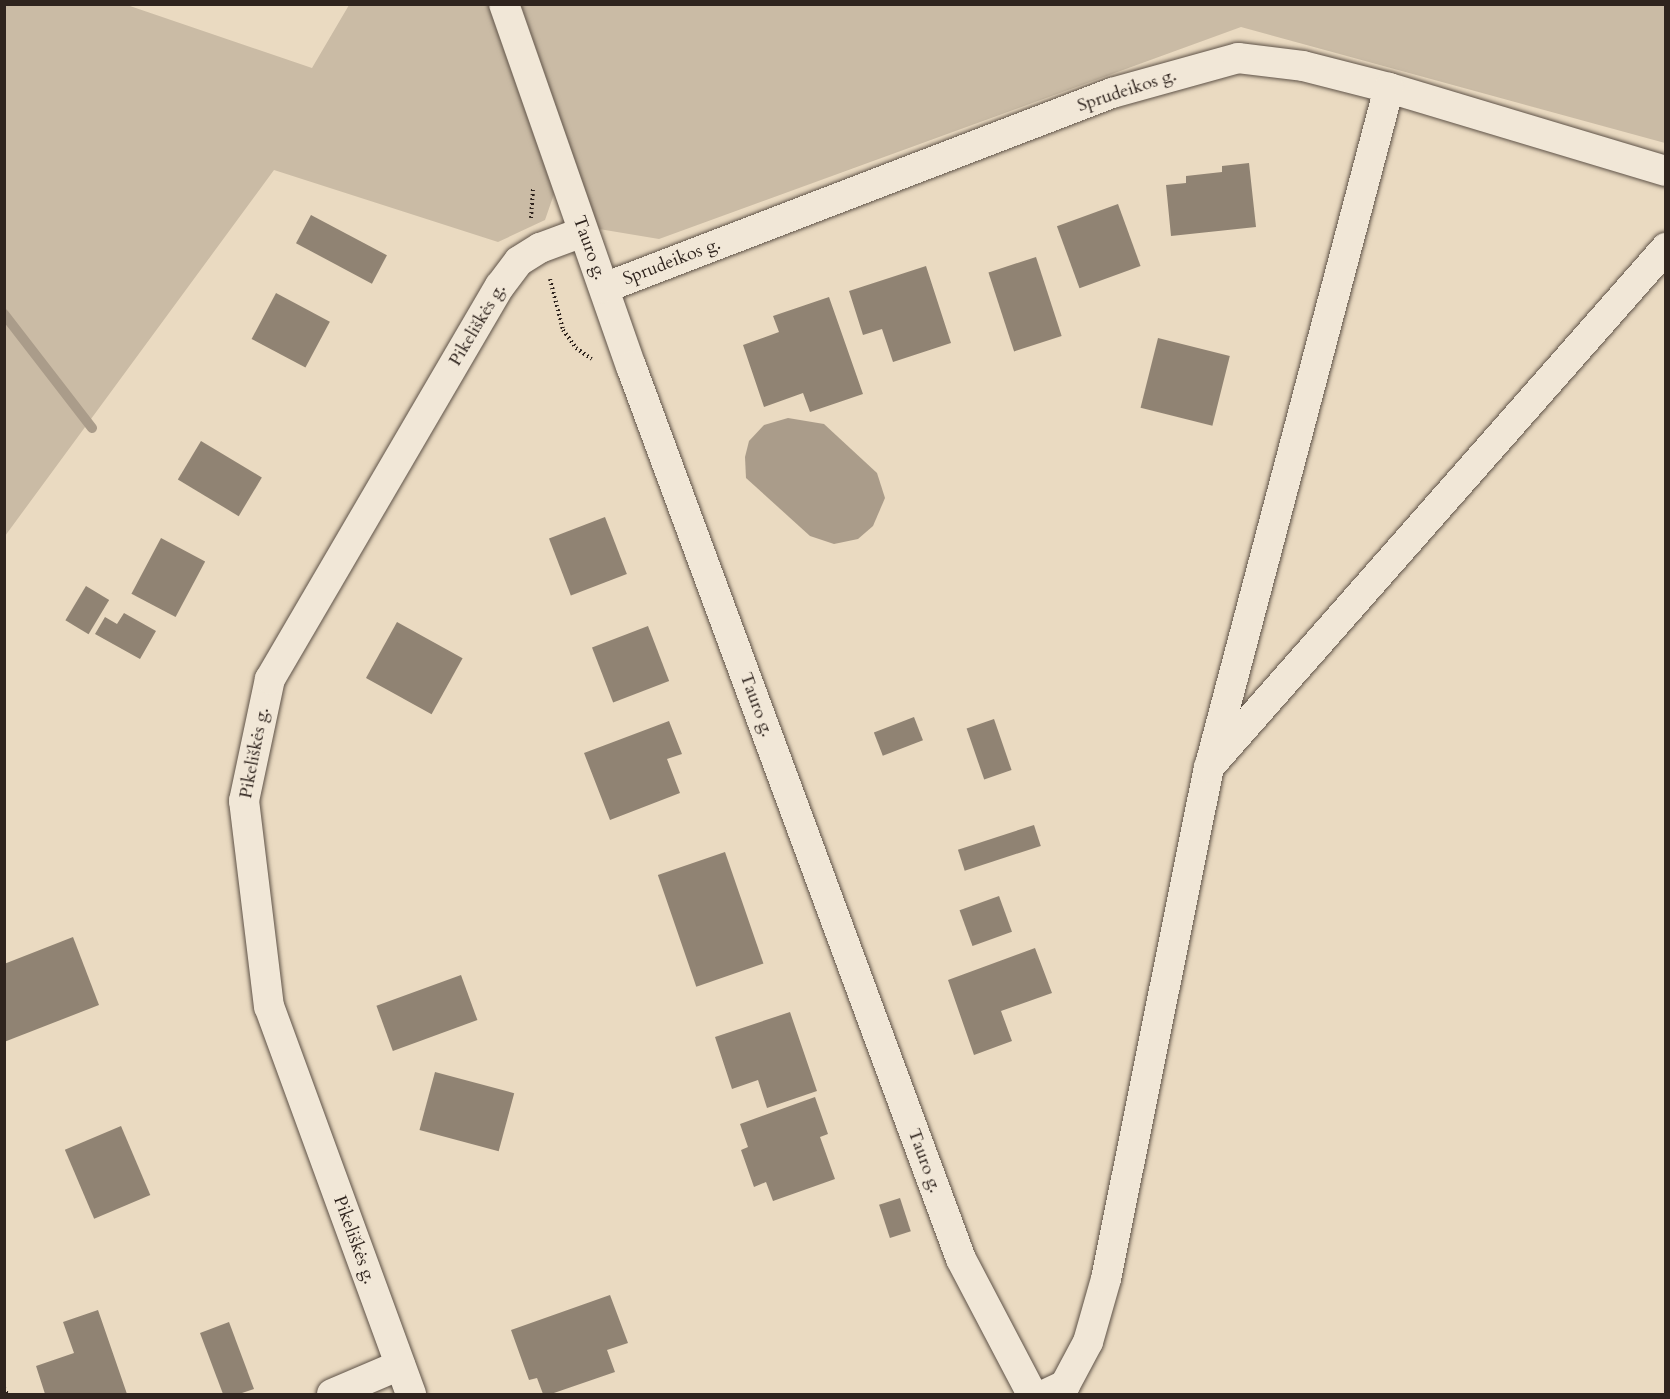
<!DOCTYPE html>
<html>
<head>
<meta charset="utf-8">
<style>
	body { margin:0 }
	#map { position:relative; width:1670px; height:1399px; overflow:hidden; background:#eadac1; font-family:Cardo,serif }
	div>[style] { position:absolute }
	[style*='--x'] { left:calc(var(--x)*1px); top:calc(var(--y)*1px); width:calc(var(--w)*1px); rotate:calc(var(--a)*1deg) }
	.green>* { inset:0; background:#cabba5 }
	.water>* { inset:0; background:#aa9c8a }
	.stream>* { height:10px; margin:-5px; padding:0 5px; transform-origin:5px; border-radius:5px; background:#aa9c8a }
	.building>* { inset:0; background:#908373; transform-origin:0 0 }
	.path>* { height:4px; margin-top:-2px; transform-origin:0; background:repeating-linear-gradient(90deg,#2f241e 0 1.5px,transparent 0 4.5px) }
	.roads { filter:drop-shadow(0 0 2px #5e5247) drop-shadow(0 0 2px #5e5247) }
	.minor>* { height:30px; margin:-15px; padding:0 15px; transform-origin:15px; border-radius:15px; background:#f1e7d7 }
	span { translate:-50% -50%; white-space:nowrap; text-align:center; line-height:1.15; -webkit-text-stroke:5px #f1e7d7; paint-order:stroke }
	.street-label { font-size:18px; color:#2f241e }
	.frame { position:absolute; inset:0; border:6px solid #2f241e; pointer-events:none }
</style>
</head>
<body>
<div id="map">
	<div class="green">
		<i style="clip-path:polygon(5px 5px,127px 5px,312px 68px,349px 5px,488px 5px,554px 194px,545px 220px,498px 242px,274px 170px,5px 536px)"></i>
		<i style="clip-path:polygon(521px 5px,1665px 5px,1665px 143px,1241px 27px,659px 239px,599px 229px)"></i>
	</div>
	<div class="water">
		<i style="clip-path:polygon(788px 418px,824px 424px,877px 473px,885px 498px,873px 526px,858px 539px,834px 544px,810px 536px,746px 478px,745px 457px,749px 441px,764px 425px)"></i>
	</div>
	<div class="stream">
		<i style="--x:4;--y:314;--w:144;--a:52.3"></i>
	</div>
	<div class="building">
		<i style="clip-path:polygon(1249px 163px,1256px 227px,1171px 236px,1166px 185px,1186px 183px,1186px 176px,1222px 172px,1222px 166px)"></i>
		<i style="left:1118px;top:204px;width:66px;height:65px;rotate:70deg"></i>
		<i style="left:311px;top:215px;width:86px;height:32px;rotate:28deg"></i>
		<i style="left:1036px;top:257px;width:83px;height:50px;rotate:72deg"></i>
		<i style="clip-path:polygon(926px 266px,951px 343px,893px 362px,882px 329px,863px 335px,849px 291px)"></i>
		<i style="left:276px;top:293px;width:61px;height:52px;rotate:28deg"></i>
		<i style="clip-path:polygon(829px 297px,863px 394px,810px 412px,803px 393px,764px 407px,743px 345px,779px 332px,773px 316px)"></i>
		<i style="left:1158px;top:338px;width:74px;height:72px;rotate:14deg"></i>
		<i style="left:201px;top:441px;width:71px;height:45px;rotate:31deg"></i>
		<i style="left:605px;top:517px;width:61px;height:60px;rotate:69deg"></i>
		<i style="left:161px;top:538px;width:50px;height:63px;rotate:28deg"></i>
		<i style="left:86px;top:586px;width:27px;height:40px;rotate:31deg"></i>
		<i style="clip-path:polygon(124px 613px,156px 631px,140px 659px,95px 634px,105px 617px,117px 624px)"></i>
		<i style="left:397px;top:622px;width:75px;height:64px;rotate:29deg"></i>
		<i style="left:648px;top:626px;width:59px;height:60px;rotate:69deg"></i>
		<i style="left:914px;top:717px;width:25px;height:43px;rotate:69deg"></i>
		<i style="left:994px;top:719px;width:54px;height:29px;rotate:71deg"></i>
		<i style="clip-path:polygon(669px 721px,682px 754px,667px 759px,680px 793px,610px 820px,584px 753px)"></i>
		<i style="left:1034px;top:825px;width:22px;height:80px;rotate:72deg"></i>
		<i style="left:725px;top:852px;width:118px;height:71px;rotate:71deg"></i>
		<i style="left:999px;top:896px;width:38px;height:42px;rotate:70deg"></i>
		<i style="clip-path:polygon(73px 937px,99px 1005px,4px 1042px,4px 964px)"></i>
		<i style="clip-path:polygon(1035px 948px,1052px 993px,1001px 1011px,1012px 1041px,974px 1055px,948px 980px)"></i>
		<i style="left:461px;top:975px;width:48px;height:90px;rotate:70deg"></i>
		<i style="clip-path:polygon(790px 1012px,817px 1091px,767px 1108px,758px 1080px,732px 1089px,715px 1037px)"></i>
		<i style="left:435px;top:1072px;width:82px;height:60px;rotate:15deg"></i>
		<i style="clip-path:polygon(815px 1097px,828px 1134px,820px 1137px,835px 1179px,773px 1201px,766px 1182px,754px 1187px,741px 1150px,748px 1147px,740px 1124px)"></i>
		<i style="left:121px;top:1126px;width:75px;height:61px;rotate:67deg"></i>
		<i style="left:900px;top:1198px;width:35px;height:22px;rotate:72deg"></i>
		<i style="clip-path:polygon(610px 1295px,628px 1343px,607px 1350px,615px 1372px,551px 1394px,543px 1394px,537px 1378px,529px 1380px,511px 1330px)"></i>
		<i style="clip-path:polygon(98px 1310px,127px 1394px,45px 1394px,36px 1366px,74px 1353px,63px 1322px)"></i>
		<i style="clip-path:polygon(229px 1322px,254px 1389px,239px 1394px,223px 1394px,200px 1333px)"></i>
	</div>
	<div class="path">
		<i style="--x:531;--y:218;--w:29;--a:-86"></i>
		<i style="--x:550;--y:279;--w:53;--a:75.7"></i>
		<i style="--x:563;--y:330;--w:22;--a:54"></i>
		<i style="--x:576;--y:348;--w:19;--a:35"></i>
		<i style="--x:4;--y:1388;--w:7;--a:63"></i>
	</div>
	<div class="roads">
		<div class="minor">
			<i style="--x:504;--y:4;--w:384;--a:70.7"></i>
			<i style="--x:631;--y:366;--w:952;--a:69.72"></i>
			<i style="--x:961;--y:1259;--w:153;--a:62.3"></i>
			<i style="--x:604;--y:288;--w:544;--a:-21"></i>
			<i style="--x:1112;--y:93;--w:131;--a:-15.5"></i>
			<i style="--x:1238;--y:58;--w:65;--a:7"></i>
			<i style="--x:1303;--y:66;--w:89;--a:14.3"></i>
			<i style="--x:1389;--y:88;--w:289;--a:16.7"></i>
			<i style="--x:1211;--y:761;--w:696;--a:-75.19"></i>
			<i style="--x:332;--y:1394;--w:74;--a:-23.1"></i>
			<i style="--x:411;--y:1394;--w:412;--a:-110.1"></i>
			<i style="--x:269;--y:1007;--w:208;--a:-96.9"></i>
			<i style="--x:244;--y:801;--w:125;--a:-78"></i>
			<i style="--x:270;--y:679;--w:455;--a:-59.7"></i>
			<i style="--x:500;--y:286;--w:31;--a:-53"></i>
			<i style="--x:519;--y:261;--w:25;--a:-32"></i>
			<i style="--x:540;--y:248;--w:46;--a:-20.4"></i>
			<i style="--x:1046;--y:1394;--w:21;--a:-25"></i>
			<i style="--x:1065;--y:1385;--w:49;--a:-61.9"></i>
			<i style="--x:1088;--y:1342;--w:66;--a:-74.1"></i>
			<i style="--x:1106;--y:1279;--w:522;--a:-78.63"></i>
			<i style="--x:1209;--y:767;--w:692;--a:-48.63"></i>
		</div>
	</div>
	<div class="street-label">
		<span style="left:1127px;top:91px;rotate:-18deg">Sprudeikos g.</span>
		<span style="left:589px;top:248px;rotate:70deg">Tauro g.</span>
		<span style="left:672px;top:262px;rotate:-21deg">Sprudeikos g.</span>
		<span style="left:478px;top:325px;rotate:-59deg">Pikeliškės g.</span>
		<span style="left:756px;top:705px;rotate:70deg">Tauro g.</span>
		<span style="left:255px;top:753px;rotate:-79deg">Pikeliškės g.</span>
		<span style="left:924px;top:1161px;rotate:70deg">Tauro g.</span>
		<span style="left:354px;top:1240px;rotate:70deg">Pikeliškės g.</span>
	</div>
	<div class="frame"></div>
</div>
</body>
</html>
